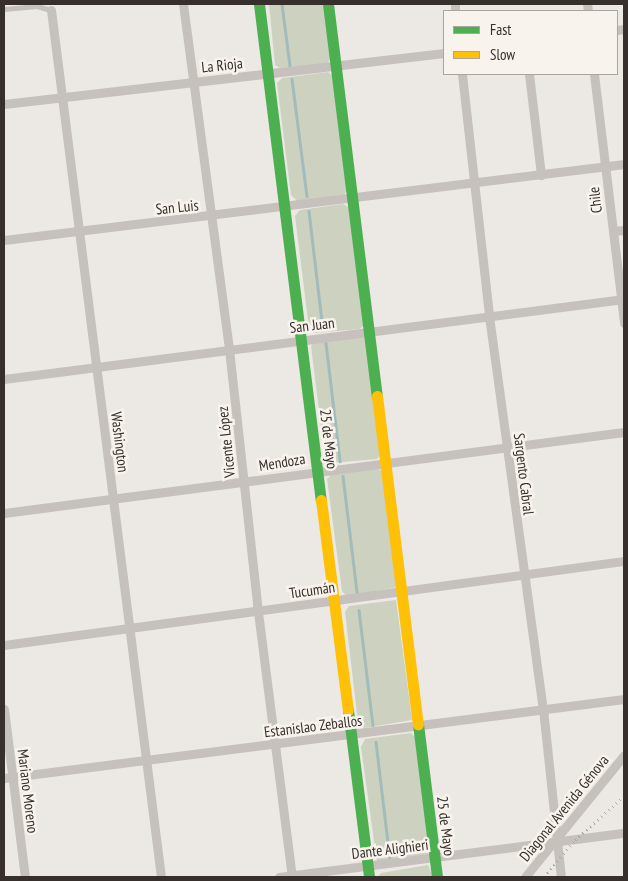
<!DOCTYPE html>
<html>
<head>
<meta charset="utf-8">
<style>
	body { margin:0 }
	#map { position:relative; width:628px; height:881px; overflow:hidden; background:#ece8e4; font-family:"PT Sans Narrow",sans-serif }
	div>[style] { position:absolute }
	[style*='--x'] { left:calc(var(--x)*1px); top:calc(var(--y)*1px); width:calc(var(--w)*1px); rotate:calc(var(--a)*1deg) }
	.green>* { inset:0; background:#cdd1c0 }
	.stream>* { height:2.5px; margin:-1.25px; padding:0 1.25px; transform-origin:1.25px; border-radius:1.25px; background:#a2bbbb }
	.lane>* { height:4.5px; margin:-2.25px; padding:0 2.25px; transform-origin:2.25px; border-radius:2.25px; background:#c6c1bc }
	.street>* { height:9px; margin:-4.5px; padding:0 4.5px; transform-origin:4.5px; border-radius:4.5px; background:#c6c1bc }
	.fast>* { height:11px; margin:-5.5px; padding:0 5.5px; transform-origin:5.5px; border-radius:5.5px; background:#4caf50 }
	.slow>* { height:11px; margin:-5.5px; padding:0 5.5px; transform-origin:5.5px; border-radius:5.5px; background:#ffc107 }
	.rail>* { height:2.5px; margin-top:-1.25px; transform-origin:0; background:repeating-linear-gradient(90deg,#adaaa7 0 1px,transparent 0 5px) }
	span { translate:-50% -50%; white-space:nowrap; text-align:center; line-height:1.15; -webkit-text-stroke:5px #f8f3ec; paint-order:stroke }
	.street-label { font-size:15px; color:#372f2b }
	.frame { position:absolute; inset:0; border:5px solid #372f2b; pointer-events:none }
	.legend { position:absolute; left:443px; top:10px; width:175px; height:65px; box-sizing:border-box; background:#f8f3ec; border:1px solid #aba59f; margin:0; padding:6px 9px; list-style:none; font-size:15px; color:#372f2b }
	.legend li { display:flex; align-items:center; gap:10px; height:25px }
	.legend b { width:25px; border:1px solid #aba59f }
</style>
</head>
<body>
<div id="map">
	<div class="green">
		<i style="clip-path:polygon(269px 4px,326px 4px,331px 59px,326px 64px,280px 68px,275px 65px)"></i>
		<i style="clip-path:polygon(328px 72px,334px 77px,347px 191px,343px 196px,297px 201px,291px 195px,277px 83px,282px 78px)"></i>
		<i style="clip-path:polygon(343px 204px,350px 208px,365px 324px,360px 329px,314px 333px,309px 328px,295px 216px,300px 210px)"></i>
		<i style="clip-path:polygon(360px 334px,366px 338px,381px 454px,377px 459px,331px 463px,325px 458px,311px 346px,316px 341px)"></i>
		<i style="clip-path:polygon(376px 467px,383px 472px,397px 587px,347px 597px,342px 591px,327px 479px,332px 474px)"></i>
		<i style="clip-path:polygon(396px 600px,412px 720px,364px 728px,358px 722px,345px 612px,349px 606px)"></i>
		<i style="clip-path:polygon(411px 733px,416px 738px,429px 848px,428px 854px,377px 862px,361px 747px,365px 739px)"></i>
		<i style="clip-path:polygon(428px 865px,433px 877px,378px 877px,381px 873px)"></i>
	</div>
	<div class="stream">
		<i style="--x:282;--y:4;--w:63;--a:82.6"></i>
		<i style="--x:292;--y:79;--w:118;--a:82.7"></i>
		<i style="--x:309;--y:211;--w:120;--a:83.3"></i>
		<i style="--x:326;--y:343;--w:119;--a:83.2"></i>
		<i style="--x:343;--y:476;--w:117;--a:83.1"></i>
		<i style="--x:359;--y:610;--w:116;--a:83.1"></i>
		<i style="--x:376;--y:742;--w:118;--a:83.2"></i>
	</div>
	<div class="lane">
		<i style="--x:4;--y:9;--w:33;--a:-5"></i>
		<i style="--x:37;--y:6;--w:15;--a:16"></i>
	</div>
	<div class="street">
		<i style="--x:183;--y:4;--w:348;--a:82.4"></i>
		<i style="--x:229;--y:349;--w:265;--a:83.7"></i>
		<i style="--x:258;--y:612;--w:267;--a:82.7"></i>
		<i style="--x:455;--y:4;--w:7;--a:90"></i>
		<i style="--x:587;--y:4;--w:7;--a:82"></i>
		<i style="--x:51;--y:10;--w:874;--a:82.77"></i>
		<i style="--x:617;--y:30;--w:7;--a:-8"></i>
		<i style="--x:462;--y:74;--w:244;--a:83.6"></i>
		<i style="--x:489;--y:316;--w:397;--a:82.2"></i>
		<i style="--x:543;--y:709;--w:169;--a:83.9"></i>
		<i style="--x:529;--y:74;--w:102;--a:83.2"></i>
		<i style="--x:594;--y:74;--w:251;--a:83.1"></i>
		<i style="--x:4;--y:104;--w:443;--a:-6.6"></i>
		<i style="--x:613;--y:231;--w:11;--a:-5"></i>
		<i style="--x:4;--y:240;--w:625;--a:-6.99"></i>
		<i style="--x:4;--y:379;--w:625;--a:-7.35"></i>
		<i style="--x:4;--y:513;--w:625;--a:-7.44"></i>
		<i style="--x:4;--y:645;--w:626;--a:-7.72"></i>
		<i style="--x:4;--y:709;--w:169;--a:82.9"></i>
		<i style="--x:4;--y:778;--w:625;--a:-7.26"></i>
		<i style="--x:279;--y:877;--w:348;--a:-7.3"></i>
		<i style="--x:525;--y:877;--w:157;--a:-50.9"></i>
	</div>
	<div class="fast">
		<i style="--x:259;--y:4;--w:500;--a:82.9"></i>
		<i style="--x:328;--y:4;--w:395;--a:82.9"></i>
		<i style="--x:348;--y:710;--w:168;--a:82.8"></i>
		<i style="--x:418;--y:724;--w:154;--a:82.9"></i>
	</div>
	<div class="slow">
		<i style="--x:377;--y:396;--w:331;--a:82.9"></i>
		<i style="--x:321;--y:500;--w:212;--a:82.7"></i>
	</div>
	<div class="rail">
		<i style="--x:544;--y:877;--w:48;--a:-50"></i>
		<i style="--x:575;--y:840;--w:66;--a:-41.9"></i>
	</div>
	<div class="street-label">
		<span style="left:222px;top:65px;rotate:-6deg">La Rioja</span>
		<span style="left:595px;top:200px;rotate:-97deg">Chile</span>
		<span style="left:177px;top:207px;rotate:-6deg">San Luis</span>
		<span style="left:312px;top:325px;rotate:-7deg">San Juan</span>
		<span style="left:329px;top:439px;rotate:83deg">25 de Mayo</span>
		<span style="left:120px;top:442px;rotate:83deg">Washington</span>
		<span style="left:226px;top:442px;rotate:-96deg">Vicente López</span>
		<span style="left:282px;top:462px;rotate:-9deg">Mendoza</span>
		<span style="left:524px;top:474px;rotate:83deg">Sargento Cabral</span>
		<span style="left:312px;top:590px;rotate:-8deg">Tucumán</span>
		<span style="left:313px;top:726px;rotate:-7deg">Estanislao Zeballos</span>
		<span style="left:28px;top:791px;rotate:83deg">Mariano Moreno</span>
		<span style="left:564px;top:808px;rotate:-51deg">Diagonal Avenida Génova</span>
		<span style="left:446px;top:826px;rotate:83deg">25 de Mayo</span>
		<span style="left:390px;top:849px;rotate:-7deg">Dante Alighieri</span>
	</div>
	<div class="frame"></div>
	<ul class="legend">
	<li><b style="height:6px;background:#4caf50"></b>Fast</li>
	<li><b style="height:6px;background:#ffc107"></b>Slow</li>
	</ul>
</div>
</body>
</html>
